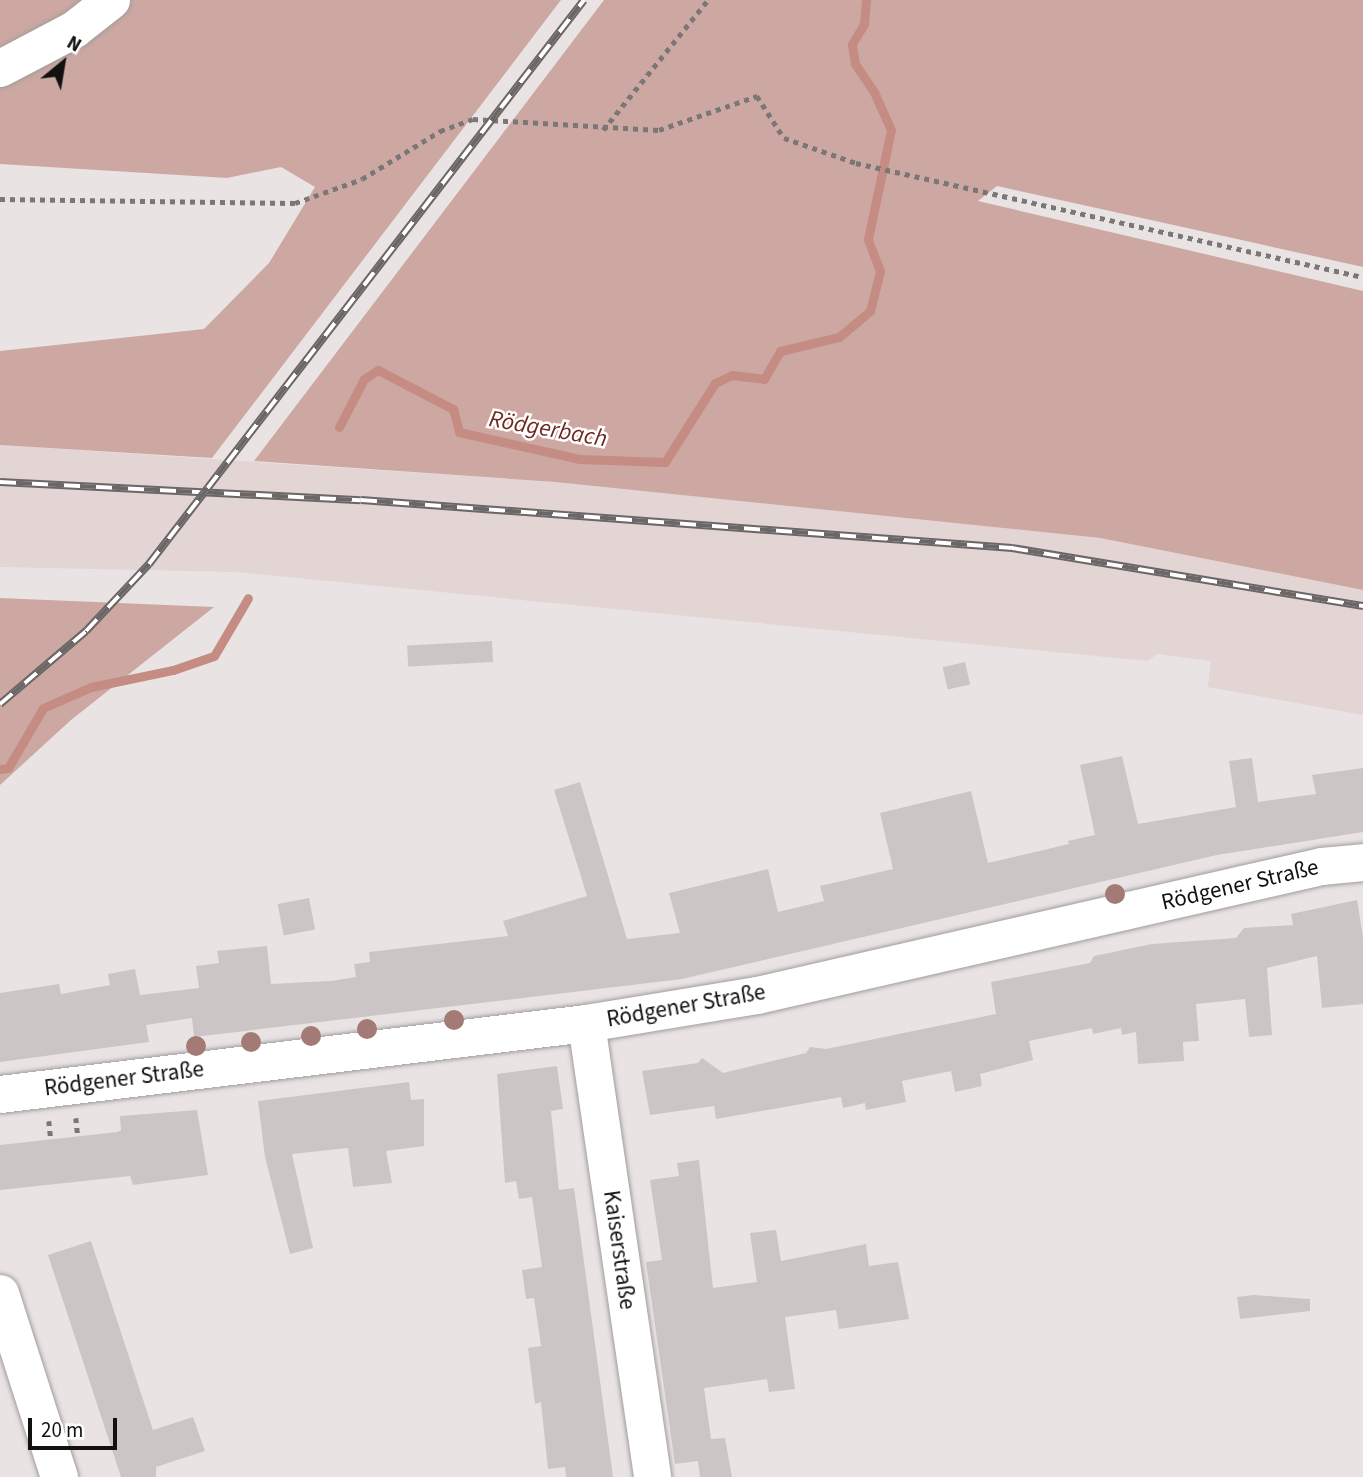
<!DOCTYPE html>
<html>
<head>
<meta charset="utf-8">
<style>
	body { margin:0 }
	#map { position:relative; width:1363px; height:1477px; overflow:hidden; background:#e9e4e3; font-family:"Source Sans 3",sans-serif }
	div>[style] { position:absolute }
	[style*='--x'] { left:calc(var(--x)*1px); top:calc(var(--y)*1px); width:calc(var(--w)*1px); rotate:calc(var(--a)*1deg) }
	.built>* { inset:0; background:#e3d5d3 }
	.green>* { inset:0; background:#cda8a2 }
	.stream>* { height:9px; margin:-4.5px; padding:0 4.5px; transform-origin:4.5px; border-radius:4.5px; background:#c48c83 }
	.building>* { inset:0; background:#cbc6c5; transform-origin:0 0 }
	.path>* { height:4.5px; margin-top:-2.25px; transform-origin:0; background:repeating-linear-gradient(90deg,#7a7776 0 5px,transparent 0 10px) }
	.roads { filter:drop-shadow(0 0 2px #a29d9d) drop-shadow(0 0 2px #a29d9d) }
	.minor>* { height:37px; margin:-18.5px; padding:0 18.5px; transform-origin:18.5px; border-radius:18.5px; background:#fff }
	.rail>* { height:8px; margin-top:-4px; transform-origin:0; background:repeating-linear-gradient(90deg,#fff 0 16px,#6a6766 0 32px); box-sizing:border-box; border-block:2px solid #6a6766 }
	.trees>* { width:20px; height:20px; margin:-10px; border-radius:50%; background:#a37a76 }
	span { translate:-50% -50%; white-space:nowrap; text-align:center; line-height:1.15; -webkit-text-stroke:5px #fff; paint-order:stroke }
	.street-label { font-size:23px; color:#121110 }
	.water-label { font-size:24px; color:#6e2820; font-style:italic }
	.north { position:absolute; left:28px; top:28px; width:70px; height:70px; -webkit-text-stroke:5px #fff; paint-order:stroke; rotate:30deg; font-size:19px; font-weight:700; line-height:28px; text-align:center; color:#121110 }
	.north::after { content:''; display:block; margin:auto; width:24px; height:32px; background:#121110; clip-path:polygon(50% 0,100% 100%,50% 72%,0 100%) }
	.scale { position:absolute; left:28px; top:1418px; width:89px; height:32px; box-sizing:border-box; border:4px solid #121110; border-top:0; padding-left:9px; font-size:21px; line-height:24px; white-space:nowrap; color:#121110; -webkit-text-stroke:5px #fff; paint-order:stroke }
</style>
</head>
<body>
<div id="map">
	<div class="built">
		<i style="clip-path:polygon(0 445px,555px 482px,1100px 538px,1363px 590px,1363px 715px,1208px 687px,1211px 661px,1158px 654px,1147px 661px,235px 572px,0 567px)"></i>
	</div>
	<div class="green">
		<i style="clip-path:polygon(0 0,561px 0,212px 458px,0 445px,0 351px,204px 329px,269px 263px,315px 187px,281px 167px,227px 178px,0 164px)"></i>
		<i style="clip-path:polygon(604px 0,1363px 0,1363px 267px,997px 186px,978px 201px,1363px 291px,1363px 590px,1100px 538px,555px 482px,254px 461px)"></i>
		<i style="clip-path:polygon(0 598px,214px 607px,71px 720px,0 785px)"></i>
	</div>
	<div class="stream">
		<i style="--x:339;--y:427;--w:54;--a:-62.5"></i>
		<i style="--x:364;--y:379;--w:17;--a:-33"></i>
		<i style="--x:378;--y:370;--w:85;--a:27.5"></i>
		<i style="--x:453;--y:409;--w:24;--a:75"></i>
		<i style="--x:459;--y:432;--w:124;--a:12.6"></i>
		<i style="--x:580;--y:459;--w:85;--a:2"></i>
		<i style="--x:665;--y:462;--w:93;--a:-57.7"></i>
		<i style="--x:715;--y:383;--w:19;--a:-25"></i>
		<i style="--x:732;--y:375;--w:32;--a:7"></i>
		<i style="--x:764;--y:379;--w:32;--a:-60"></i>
		<i style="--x:780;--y:351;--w:61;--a:-13.3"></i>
		<i style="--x:839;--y:337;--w:40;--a:-40"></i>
		<i style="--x:870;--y:311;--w:41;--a:-76"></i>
		<i style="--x:880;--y:271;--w:34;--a:-111"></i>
		<i style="--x:868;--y:239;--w:111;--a:-78.1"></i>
		<i style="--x:891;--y:130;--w:42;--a:-114.1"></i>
		<i style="--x:874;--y:92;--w:34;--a:-124"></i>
		<i style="--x:855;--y:64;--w:20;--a:-99"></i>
		<i style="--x:852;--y:44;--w:23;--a:-59"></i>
		<i style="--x:864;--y:24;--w:24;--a:-85"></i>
		<i style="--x:0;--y:769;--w:8;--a:-7"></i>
		<i style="--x:8;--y:768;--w:69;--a:-59.7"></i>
		<i style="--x:43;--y:708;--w:52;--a:-23.6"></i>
		<i style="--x:91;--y:687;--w:84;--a:-11.7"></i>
		<i style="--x:173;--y:670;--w:43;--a:-18.9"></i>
		<i style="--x:214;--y:656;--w:67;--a:-59.6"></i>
	</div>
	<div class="building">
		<i style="left:492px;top:641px;width:21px;height:85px;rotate:87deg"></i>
		<i style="left:965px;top:662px;width:23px;height:23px;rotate:77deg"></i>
		<i style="clip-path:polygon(1122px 756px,1138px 824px,1236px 807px,1229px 761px,1252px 758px,1258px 802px,1316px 794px,1312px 775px,1363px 768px,1363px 832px,1217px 855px,682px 979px,194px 1037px,192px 1018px,146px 1025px,149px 1042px,0 1062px,0 993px,59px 984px,61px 994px,110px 985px,108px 974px,135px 969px,140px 995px,199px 988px,196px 966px,219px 963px,217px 951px,267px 946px,271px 984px,331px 981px,356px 977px,354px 964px,370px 962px,369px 952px,508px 936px,503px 921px,587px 896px,554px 790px,580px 782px,627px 939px,680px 933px,669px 893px,768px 869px,778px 912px,824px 901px,820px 886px,893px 869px,880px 813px,971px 791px,988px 863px,1069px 844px,1068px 841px,1095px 835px,1080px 765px)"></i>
		<i style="left:309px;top:898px;width:32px;height:32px;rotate:79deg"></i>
		<i style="clip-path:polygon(1357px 900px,1363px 937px,1363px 1004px,1322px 1008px,1317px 956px,1267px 968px,1272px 1035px,1249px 1037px,1245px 999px,1196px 1004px,1199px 1041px,1183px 1042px,1184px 1061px,1138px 1064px,1136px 1032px,1122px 1035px,1121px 1028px,1093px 1034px,1092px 1028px,1029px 1041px,1033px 1060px,980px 1074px,982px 1086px,955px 1092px,951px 1071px,902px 1081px,906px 1102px,866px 1110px,865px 1103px,843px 1108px,841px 1097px,716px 1119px,714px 1106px,650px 1115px,642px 1071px,698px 1063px,702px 1058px,723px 1073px,806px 1053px,810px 1047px,826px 1049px,996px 1014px,991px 982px,1090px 963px,1094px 956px,1152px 944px,1236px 938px,1244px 928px,1293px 925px,1291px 914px)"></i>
		<i style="clip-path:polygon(557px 1066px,563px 1109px,551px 1111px,559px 1190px,574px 1188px,613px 1477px,566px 1477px,565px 1467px,548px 1469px,541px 1402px,535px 1404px,528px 1348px,541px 1346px,534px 1298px,526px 1299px,522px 1270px,542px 1267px,532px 1197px,519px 1199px,516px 1181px,505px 1183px,497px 1074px)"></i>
		<i style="clip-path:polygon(409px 1082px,411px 1100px,424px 1099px,424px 1146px,386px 1151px,392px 1183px,353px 1187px,348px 1148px,292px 1154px,313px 1248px,290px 1254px,265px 1157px,258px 1101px)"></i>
		<i style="clip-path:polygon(197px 1110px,208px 1175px,133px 1185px,130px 1176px,0 1190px,0 1145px,117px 1132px,121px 1130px,120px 1116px)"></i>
		<i style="clip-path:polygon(699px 1160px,713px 1288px,757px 1282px,750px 1233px,776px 1230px,781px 1261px,866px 1244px,869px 1266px,898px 1262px,909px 1319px,839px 1329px,836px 1310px,785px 1317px,795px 1389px,769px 1392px,767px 1379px,704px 1388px,711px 1439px,725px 1438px,732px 1477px,700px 1477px,698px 1461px,675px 1464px,646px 1262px,662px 1260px,650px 1180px,679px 1176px,677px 1163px)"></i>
		<i style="clip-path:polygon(91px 1241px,153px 1430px,193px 1417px,205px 1451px,156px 1467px,156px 1477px,121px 1477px,48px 1255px)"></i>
		<i style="clip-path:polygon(1254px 1295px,1310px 1299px,1310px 1311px,1240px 1319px,1237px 1297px)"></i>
	</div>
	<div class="path">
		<i style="--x:603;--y:130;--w:167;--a:-51.1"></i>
		<i style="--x:0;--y:199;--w:295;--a:0.8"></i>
		<i style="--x:295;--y:203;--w:71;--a:-19.7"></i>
		<i style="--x:362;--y:179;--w:92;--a:-31.6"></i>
		<i style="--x:440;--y:131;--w:35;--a:-20"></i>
		<i style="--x:473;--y:119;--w:186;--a:3.4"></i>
		<i style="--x:659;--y:130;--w:104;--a:-19.1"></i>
		<i style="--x:757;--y:96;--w:50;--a:57.3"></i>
		<i style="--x:784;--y:138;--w:76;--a:19.1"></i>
		<i style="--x:856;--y:163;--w:520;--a:12.67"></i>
		<i style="--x:76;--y:1118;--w:18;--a:84"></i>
		<i style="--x:49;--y:1121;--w:18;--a:84"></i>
	</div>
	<div class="roads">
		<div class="minor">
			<i style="--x:0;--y:68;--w:84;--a:-27.8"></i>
			<i style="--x:74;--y:29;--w:47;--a:-38.1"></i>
			<i style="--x:586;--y:1023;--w:459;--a:81.7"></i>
			<i style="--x:0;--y:1094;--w:590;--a:-6.91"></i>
			<i style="--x:586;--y:1023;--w:173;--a:-9.3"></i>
			<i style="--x:757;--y:995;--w:579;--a:-12.88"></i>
			<i style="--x:1321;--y:866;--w:42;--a:-5.4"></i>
			<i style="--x:0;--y:1293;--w:193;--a:72.2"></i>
		</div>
	</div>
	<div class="rail">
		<i style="--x:0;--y:482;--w:361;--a:2.9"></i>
		<i style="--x:361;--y:500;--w:653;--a:4.22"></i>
		<i style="--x:1012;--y:548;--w:356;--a:9.4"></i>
		<i style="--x:0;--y:704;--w:113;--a:-40.3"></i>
		<i style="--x:86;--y:631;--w:92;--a:-46.8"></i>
		<i style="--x:149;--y:564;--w:712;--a:-52.36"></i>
	</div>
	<div class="trees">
		<i style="left:1115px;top:894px"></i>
		<i style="left:454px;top:1020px"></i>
		<i style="left:367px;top:1029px"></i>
		<i style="left:311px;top:1036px"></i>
		<i style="left:251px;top:1042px"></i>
		<i style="left:196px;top:1046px"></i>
	</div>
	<div class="street-label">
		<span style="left:1240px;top:885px;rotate:-13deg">Rödgener Straße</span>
		<span style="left:686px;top:1006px;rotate:-10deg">Rödgener Straße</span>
		<span style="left:124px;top:1079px;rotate:-7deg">Rödgener Straße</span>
		<span style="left:619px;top:1250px;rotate:82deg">Kaiserstraße</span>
	</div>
	<div class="water-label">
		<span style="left:548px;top:429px;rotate:10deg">Rödgerbach</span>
	</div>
	<div class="north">N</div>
	<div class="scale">20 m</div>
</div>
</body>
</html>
